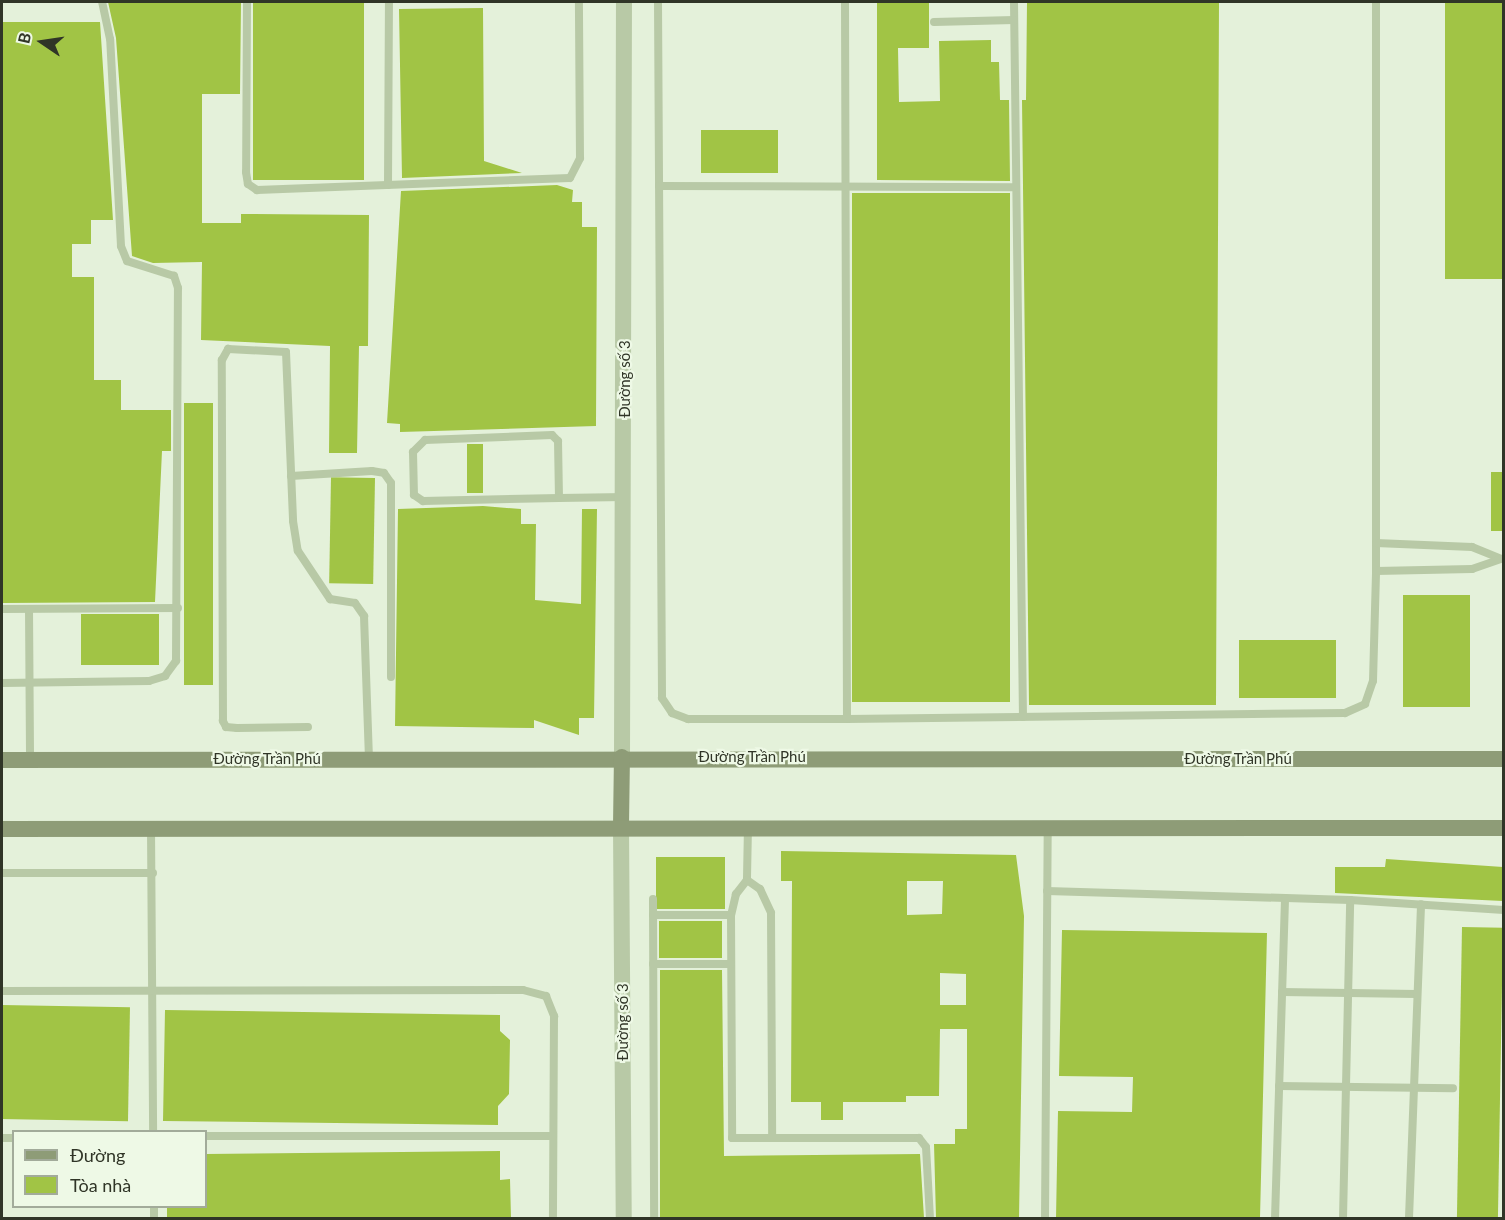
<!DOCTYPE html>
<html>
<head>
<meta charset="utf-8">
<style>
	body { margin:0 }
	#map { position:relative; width:1505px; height:1220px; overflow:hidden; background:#e4f1da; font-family:Lato,sans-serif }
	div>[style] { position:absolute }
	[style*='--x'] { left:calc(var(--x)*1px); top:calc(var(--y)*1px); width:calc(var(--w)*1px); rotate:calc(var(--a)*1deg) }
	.building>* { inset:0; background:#a1c445; transform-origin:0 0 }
	.service>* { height:8px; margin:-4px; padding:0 4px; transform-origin:4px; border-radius:4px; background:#b8c9a6 }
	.minor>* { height:16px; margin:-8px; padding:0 8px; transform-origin:8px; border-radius:8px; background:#b8c9a6 }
	.secondary>* { height:16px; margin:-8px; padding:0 8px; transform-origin:8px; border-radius:8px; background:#8e9c77 }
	span { translate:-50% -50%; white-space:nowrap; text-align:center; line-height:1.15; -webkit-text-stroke:4.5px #eef9e6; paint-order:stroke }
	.street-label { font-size:15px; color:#303527 }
	.frame { position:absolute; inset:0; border:3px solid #303527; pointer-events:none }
	.legend { position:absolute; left:12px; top:1130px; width:195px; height:78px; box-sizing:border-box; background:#eef9e6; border:2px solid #a2ab9a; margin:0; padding:8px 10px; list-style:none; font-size:18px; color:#303527 }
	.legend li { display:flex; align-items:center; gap:12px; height:30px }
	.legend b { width:30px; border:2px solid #a2ab9a }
	.north { position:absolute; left:12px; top:12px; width:60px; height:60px; -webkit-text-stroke:4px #eef9e6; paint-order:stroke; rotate:283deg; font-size:16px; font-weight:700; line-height:24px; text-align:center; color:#303527 }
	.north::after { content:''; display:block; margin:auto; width:21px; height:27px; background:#303527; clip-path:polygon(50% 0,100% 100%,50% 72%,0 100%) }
</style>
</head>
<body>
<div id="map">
	<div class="building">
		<i style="clip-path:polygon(108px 2px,241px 2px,240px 94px,202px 94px,202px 223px,241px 223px,241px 214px,369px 215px,368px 346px,359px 346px,357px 453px,329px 453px,330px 346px,201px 340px,202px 262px,153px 263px,132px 256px,116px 38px)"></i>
		<i style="left:253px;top:2px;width:111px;height:178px"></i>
		<i style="clip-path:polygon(877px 2px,929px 2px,929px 48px,898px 48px,899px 102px,940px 101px,939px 41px,991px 40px,991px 62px,999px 62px,1000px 100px,1009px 100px,1010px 181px,877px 180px)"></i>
		<i style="clip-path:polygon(1027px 2px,1219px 2px,1216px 705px,1029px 705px,1022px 100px,1026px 100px)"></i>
		<i style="left:1445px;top:2px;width:58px;height:277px"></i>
		<i style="clip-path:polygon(483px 8px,484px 161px,522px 173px,402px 178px,399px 9px)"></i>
		<i style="clip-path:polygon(2px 22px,100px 22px,113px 220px,91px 220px,91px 244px,72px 244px,72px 277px,94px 277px,94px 380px,121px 380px,121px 410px,171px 410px,171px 451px,162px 451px,155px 602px,2px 603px)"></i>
		<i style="left:778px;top:130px;width:43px;height:77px;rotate:90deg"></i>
		<i style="clip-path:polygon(557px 185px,573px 190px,572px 202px,582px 202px,582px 227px,597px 227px,596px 426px,400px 432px,400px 424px,387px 423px,401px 191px)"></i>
		<i style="left:852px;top:193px;width:158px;height:509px"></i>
		<i style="left:184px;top:403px;width:29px;height:282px"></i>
		<i style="left:483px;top:444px;width:49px;height:16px;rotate:90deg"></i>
		<i style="left:1491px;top:472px;width:12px;height:59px"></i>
		<i style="left:375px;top:478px;width:106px;height:44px;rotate:91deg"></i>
		<i style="clip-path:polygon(483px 506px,521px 509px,521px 524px,536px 524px,535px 600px,581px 604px,582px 509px,597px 509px,594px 718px,579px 718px,579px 735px,534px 720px,534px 728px,395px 726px,398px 509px)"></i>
		<i style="left:1403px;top:595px;width:67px;height:112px"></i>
		<i style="left:159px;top:614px;width:51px;height:78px;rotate:90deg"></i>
		<i style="left:1239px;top:640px;width:97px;height:58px"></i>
		<i style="clip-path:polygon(evenodd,781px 851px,1016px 855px,1024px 916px,1019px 1218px,936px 1218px,934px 1144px,955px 1144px,955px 1129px,967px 1129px,967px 1029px,940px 1029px,939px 1096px,906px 1096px,906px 1102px,843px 1102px,843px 1120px,821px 1120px,821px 1102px,791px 1102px,792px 881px,781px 881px,781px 851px,907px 881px,943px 881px,942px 914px,907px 915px,907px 881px,781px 851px,940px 973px,966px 974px,966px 1005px,940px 1005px,940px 973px)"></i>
		<i style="left:656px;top:857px;width:69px;height:52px"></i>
		<i style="clip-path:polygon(1386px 859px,1503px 867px,1503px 901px,1335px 893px,1335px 867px,1385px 867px)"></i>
		<i style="left:659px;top:921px;width:63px;height:37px"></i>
		<i style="left:1462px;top:927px;width:41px;height:291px;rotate:1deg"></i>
		<i style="clip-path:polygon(1062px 930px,1267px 933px,1260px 1218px,1056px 1218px,1058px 1111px,1132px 1112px,1133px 1077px,1059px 1076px)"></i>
		<i style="clip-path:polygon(660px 970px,722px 970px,724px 1156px,920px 1154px,924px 1218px,660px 1218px)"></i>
		<i style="left:2px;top:1005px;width:128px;height:114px;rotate:1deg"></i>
		<i style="clip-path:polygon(165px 1010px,500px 1015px,500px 1031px,510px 1040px,509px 1094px,498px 1106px,498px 1125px,163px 1121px)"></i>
		<i style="clip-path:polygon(500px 1151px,500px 1180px,510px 1179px,511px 1218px,167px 1218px,167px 1206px,206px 1206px,206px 1154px)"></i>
	</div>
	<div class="service">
		<i style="--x:247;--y:2;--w:170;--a:90.3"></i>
		<i style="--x:246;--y:172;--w:12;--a:81"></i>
		<i style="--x:248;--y:184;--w:11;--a:34"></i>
		<i style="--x:257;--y:190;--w:313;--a:-2.2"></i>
		<i style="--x:570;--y:178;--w:22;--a:-63"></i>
		<i style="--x:580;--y:158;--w:156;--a:-90.4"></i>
		<i style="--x:658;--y:2;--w:696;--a:89.67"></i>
		<i style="--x:662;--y:698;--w:18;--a:56"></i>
		<i style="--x:672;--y:713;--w:17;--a:21"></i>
		<i style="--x:688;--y:719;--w:159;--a:0"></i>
		<i style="--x:847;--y:719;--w:498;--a:-0.7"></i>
		<i style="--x:1345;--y:713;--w:22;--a:-24"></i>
		<i style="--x:1365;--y:704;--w:24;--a:-71"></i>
		<i style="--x:1373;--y:681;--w:110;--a:-88.4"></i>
		<i style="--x:1376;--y:571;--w:569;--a:-90"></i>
		<i style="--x:845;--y:2;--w:717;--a:89.84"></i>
		<i style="--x:1014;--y:2;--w:715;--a:89.28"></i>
		<i style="--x:934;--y:22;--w:80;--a:-1.4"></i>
		<i style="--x:388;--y:185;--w:183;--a:-89.7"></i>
		<i style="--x:659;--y:186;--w:357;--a:0.2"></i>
		<i style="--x:291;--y:476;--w:81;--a:-3.5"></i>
		<i style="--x:372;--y:471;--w:12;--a:9"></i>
		<i style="--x:384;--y:473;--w:12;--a:55"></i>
		<i style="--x:391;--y:483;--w:194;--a:90"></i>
		<i style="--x:559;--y:498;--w:57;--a:-91"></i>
		<i style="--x:558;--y:441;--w:8;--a:-135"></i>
		<i style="--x:552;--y:435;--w:127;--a:177.7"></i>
		<i style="--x:425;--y:440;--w:17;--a:135"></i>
		<i style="--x:413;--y:452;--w:43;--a:88.7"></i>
		<i style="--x:414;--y:495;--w:11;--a:34"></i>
		<i style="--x:423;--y:501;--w:136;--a:-1.3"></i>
		<i style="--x:559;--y:498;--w:66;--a:-0.9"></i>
		<i style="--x:1376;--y:543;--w:96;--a:2.4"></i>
		<i style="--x:1472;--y:547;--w:29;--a:22"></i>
		<i style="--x:1376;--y:571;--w:96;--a:-1.2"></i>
		<i style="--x:1472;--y:569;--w:34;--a:-19"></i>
		<i style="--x:2;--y:609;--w:176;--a:-0.3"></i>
		<i style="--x:29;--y:609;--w:151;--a:89.6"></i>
		<i style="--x:2;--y:683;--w:147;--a:-0.8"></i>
		<i style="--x:149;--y:681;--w:17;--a:-17"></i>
		<i style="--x:165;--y:676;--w:19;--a:-54"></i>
		<i style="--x:176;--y:661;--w:373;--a:-89.7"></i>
		<i style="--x:178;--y:288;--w:13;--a:-108"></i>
		<i style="--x:174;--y:276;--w:49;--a:-162.3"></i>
		<i style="--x:127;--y:261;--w:16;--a:-112"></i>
		<i style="--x:121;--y:246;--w:207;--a:-93"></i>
		<i style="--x:110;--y:39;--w:38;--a:-102"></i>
		<i style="--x:308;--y:727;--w:71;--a:179.2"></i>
		<i style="--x:237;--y:728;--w:11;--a:-175"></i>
		<i style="--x:226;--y:727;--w:7;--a:-117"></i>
		<i style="--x:223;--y:721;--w:361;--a:-90.2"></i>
		<i style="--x:222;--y:360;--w:13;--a:-61"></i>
		<i style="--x:228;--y:349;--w:58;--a:3"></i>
		<i style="--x:286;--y:352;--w:169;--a:87.6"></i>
		<i style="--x:293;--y:521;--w:30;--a:81"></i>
		<i style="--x:298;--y:551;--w:58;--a:56.3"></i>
		<i style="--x:330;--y:599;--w:25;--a:9"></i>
		<i style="--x:355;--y:603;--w:16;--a:55"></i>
		<i style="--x:364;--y:616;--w:142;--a:88"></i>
		<i style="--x:748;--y:826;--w:54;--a:91.1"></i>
		<i style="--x:747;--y:880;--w:16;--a:35"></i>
		<i style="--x:760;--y:889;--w:26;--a:65"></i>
		<i style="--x:771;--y:913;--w:225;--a:89.7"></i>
		<i style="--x:151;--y:828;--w:304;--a:89.6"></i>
		<i style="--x:2;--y:873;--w:151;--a:0"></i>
		<i style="--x:747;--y:880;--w:18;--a:128"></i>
		<i style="--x:736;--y:894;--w:22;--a:103"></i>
		<i style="--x:731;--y:915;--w:223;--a:89.7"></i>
		<i style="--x:732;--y:1138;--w:187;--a:0"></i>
		<i style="--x:919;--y:1138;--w:11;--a:52"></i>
		<i style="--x:926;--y:1147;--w:71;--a:86.8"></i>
		<i style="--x:1047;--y:891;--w:303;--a:1.7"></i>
		<i style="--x:1350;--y:900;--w:154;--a:3.7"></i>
		<i style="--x:653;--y:899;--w:319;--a:89.8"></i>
		<i style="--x:653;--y:915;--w:78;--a:0"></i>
		<i style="--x:653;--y:964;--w:78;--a:0"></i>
		<i style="--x:2;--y:991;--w:521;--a:-0.11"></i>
		<i style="--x:523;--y:990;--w:24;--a:15"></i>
		<i style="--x:546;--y:996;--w:22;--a:68"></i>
		<i style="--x:554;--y:1016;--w:202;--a:90.3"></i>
		<i style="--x:1282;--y:992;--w:134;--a:0.9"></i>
		<i style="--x:1279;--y:1086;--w:174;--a:0.7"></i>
		<i style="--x:206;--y:1136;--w:347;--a:0"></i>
		<i style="--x:2;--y:1138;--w:12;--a:0"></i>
		<i style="--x:154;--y:1206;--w:12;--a:90"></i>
		<i style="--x:1045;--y:1218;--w:391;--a:-89.6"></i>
		<i style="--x:1275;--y:1218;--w:320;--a:-88.2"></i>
		<i style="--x:1343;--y:1218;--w:318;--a:-88.7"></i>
		<i style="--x:1409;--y:1218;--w:314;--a:-87.8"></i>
	</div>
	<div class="minor">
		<i style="--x:622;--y:757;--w:755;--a:-89.85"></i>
		<i style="--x:621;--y:826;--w:392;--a:89.6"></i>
	</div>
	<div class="secondary">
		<i style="--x:2;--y:760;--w:1502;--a:-0.04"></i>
		<i style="--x:621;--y:826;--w:69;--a:-89.2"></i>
		<i style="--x:2;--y:829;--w:1502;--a:-0.04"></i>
	</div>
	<div class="street-label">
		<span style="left:625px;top:379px;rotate:-90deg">Đường số 3</span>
		<span style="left:752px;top:757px">Đường Trần Phú</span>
		<span style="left:267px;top:759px">Đường Trần Phú</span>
		<span style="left:1238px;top:759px">Đường Trần Phú</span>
		<span style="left:623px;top:1022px;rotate:-90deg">Đường số 3</span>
	</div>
	<div class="frame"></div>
	<ul class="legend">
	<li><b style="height:8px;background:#8e9c77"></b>Đường</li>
	<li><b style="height:16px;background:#a1c445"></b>Tòa nhà</li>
	</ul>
	<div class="north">B</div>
</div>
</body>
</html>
